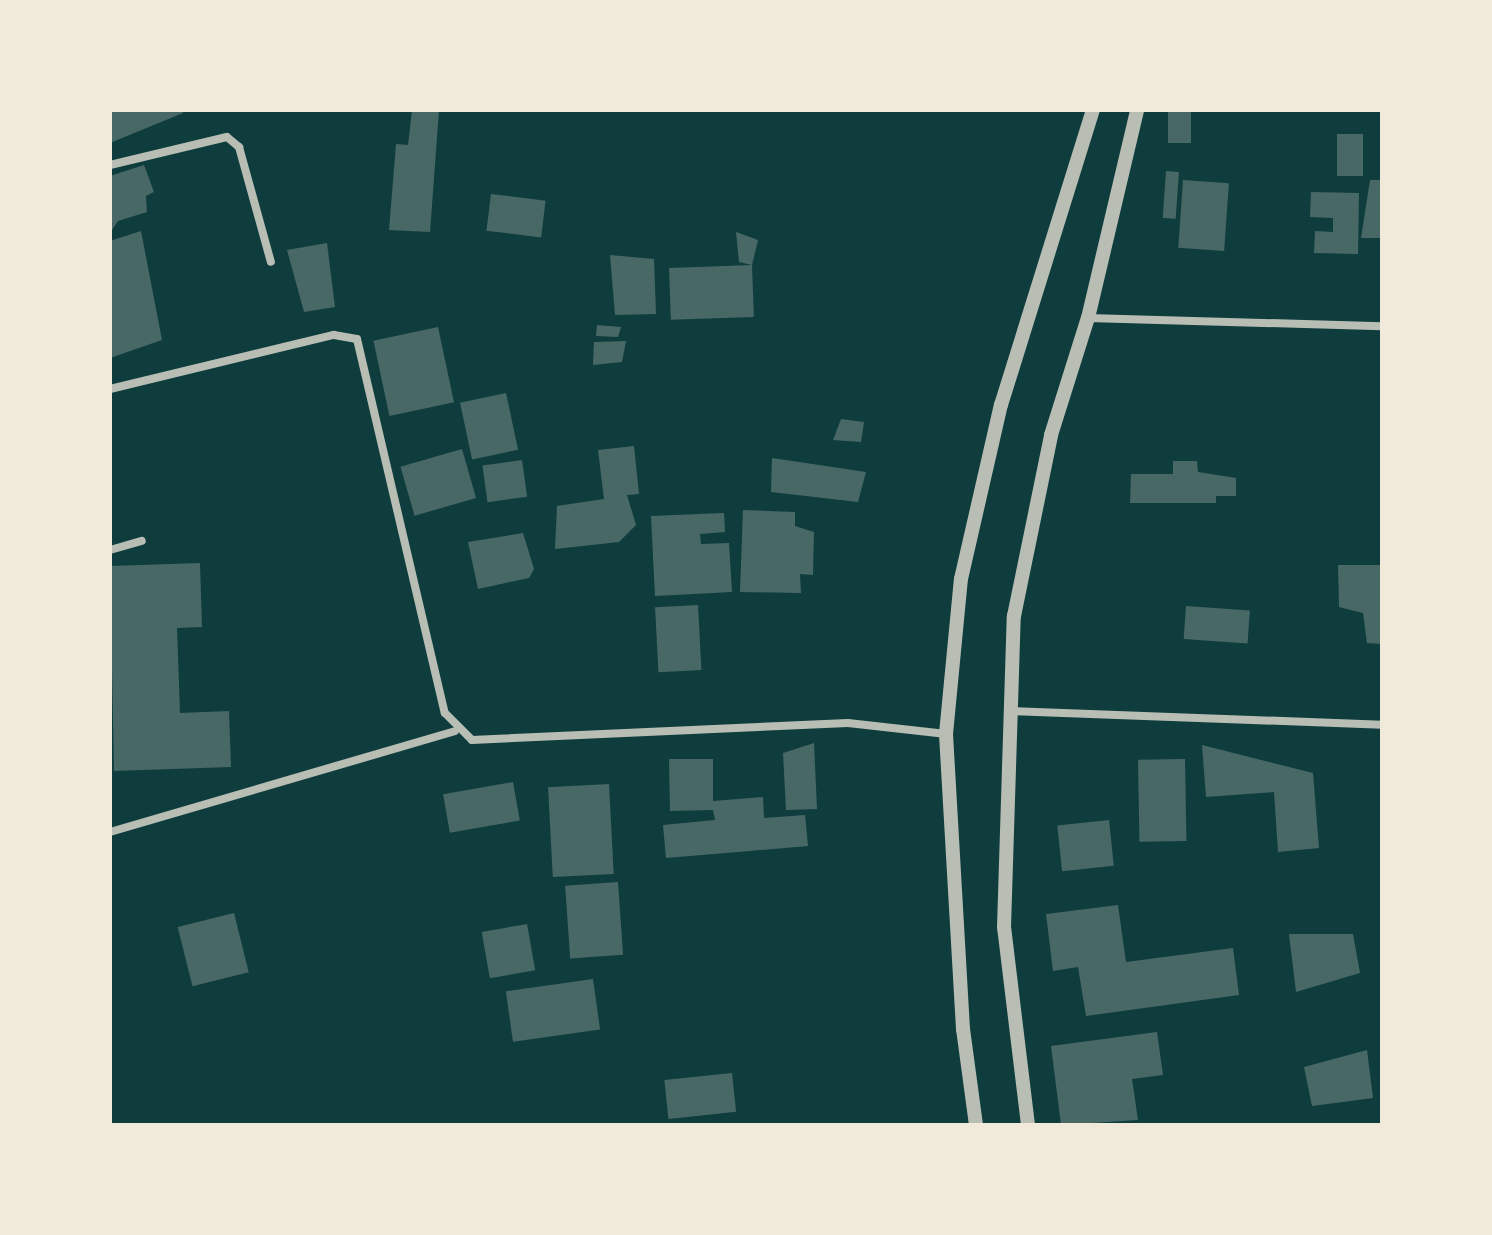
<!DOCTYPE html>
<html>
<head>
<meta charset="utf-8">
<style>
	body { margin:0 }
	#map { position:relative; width:1492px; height:1235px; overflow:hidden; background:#0f3d3e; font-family:Merriweather,serif }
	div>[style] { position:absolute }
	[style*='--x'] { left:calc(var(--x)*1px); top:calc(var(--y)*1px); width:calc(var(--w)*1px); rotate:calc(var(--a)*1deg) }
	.building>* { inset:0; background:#486865; transform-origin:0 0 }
	.minor>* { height:8px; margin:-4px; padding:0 4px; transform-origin:4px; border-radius:4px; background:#b8beb3 }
	.tertiary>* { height:14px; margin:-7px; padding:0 7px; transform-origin:7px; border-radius:7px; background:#b8beb3 }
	span { translate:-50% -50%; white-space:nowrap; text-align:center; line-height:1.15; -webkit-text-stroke:6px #f1e9da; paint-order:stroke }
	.frame { position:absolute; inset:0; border:112px solid #f1e9da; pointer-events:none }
</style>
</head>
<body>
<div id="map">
	<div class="building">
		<i style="clip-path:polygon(110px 110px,182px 110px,183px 113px,110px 143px)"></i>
		<i style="clip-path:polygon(412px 110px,439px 110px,430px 232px,389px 230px,396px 144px,408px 145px)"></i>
		<i style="left:1168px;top:110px;width:23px;height:33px"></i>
		<i style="left:1337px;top:134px;width:26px;height:42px"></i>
		<i style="clip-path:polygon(144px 165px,154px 192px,146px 196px,147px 212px,118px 221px,110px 233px,110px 176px)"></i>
		<i style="left:1166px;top:171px;width:13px;height:47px;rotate:4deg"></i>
		<i style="left:1183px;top:180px;width:46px;height:68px;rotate:4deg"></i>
		<i style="clip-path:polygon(1370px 180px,1382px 180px,1382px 238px,1361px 238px)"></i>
		<i style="clip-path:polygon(1311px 192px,1359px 193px,1358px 254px,1314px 253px,1315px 231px,1333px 232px,1333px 218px,1310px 217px)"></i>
		<i style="left:491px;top:194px;width:55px;height:37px;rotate:7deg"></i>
		<i style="clip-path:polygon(141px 231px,162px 340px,110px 358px,110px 241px)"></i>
		<i style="clip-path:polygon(736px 232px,758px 240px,752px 265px,739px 262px)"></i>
		<i style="clip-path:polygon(327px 243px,335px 307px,304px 312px,287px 250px)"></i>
		<i style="clip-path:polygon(610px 255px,654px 259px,656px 314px,615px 315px)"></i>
		<i style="left:752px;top:265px;width:52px;height:83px;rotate:88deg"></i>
		<i style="clip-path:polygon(597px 325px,621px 327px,618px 337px,596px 336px)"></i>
		<i style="left:438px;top:327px;width:77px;height:66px;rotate:78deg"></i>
		<i style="clip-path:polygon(626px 341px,622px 362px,593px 365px,594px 342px)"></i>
		<i style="left:506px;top:393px;width:58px;height:47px;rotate:78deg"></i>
		<i style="clip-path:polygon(841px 419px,864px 422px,861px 442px,833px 440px)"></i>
		<i style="clip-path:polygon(634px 446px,639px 494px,627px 495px,636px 525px,619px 542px,555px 549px,557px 506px,604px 499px,598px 450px)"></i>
		<i style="left:462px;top:449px;width:51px;height:64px;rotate:74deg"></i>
		<i style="clip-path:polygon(772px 458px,866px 472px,858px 502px,771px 492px)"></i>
		<i style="left:522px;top:460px;width:37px;height:40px;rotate:82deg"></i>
		<i style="clip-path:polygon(1173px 461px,1197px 461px,1198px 472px,1236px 478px,1236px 496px,1216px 496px,1216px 503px,1130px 503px,1131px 474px,1173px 474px)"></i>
		<i style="clip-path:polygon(743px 510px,795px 512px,795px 526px,814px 532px,813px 575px,800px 574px,801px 593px,740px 592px)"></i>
		<i style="clip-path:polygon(724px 513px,725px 532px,700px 534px,701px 544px,729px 543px,732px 592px,655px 596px,651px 516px)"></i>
		<i style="clip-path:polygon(523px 533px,534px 569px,529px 578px,478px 589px,468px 542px)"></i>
		<i style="clip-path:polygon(200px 563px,202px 627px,177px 628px,180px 713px,229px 711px,231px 767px,114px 771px,110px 566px)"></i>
		<i style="clip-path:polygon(1338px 565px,1382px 565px,1382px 644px,1367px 643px,1363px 613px,1339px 607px)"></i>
		<i style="left:698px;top:605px;width:65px;height:43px;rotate:87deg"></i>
		<i style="left:1186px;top:606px;width:64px;height:33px;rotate:4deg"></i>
		<i style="clip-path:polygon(814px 743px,817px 809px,786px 810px,783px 753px)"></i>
		<i style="clip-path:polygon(1202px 745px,1313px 773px,1319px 848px,1278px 852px,1274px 792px,1206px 797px)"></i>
		<i style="clip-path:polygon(669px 759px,713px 759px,713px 801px,763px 797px,764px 818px,805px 815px,808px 846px,666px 858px,663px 825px,715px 820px,713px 810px,670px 811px)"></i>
		<i style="left:1185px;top:759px;width:82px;height:47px;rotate:89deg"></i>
		<i style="left:513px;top:782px;width:39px;height:71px;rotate:80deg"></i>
		<i style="left:609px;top:784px;width:90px;height:61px;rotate:87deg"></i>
		<i style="left:1109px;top:820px;width:46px;height:52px;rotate:84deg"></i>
		<i style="left:618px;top:882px;width:73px;height:53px;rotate:86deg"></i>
		<i style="clip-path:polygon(1118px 905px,1126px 962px,1233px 948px,1239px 995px,1086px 1016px,1078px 967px,1053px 971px,1046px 914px)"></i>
		<i style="left:234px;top:913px;width:61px;height:58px;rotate:76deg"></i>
		<i style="left:527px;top:924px;width:47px;height:46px;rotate:80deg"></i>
		<i style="clip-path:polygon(1289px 934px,1353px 934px,1360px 973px,1296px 992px)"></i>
		<i style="left:593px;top:979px;width:51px;height:88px;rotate:82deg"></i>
		<i style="clip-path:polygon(1157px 1032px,1163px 1075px,1132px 1079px,1138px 1120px,1061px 1125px,1051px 1046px)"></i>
		<i style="clip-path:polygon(1367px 1050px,1373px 1098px,1312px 1106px,1304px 1067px)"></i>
		<i style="left:732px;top:1073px;width:39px;height:68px;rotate:84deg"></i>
	</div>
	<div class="minor">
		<i style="--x:110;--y:165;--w:120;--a:-13.5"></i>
		<i style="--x:227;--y:137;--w:16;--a:40"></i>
		<i style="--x:239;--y:147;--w:119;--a:74.5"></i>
		<i style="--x:1088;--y:318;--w:294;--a:1.6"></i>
		<i style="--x:110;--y:389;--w:230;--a:-13.6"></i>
		<i style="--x:334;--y:335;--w:23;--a:10"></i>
		<i style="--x:357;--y:339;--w:384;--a:76.8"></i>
		<i style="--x:445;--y:713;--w:38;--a:45"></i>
		<i style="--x:472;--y:740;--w:376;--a:-2.6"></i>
		<i style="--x:848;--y:723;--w:99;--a:6.4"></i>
		<i style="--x:110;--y:550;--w:33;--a:-16"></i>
		<i style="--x:1009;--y:711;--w:373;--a:2.1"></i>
		<i style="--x:110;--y:832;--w:359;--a:-16.3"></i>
	</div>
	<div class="tertiary">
		<i style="--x:976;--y:1125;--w:97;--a:-97.7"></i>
		<i style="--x:963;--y:1029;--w:295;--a:-93.3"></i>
		<i style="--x:946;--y:734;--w:156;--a:-84.5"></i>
		<i style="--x:961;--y:579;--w:179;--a:-77.1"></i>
		<i style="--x:1001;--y:405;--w:309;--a:-72.7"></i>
		<i style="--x:1028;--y:1125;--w:199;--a:-96.9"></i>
		<i style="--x:1004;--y:927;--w:311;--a:-88.2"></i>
		<i style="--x:1014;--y:616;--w:185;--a:-78.4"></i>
		<i style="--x:1051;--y:435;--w:123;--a:-72.5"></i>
		<i style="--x:1088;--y:318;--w:214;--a:-76.7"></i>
	</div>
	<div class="frame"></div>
</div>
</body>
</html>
